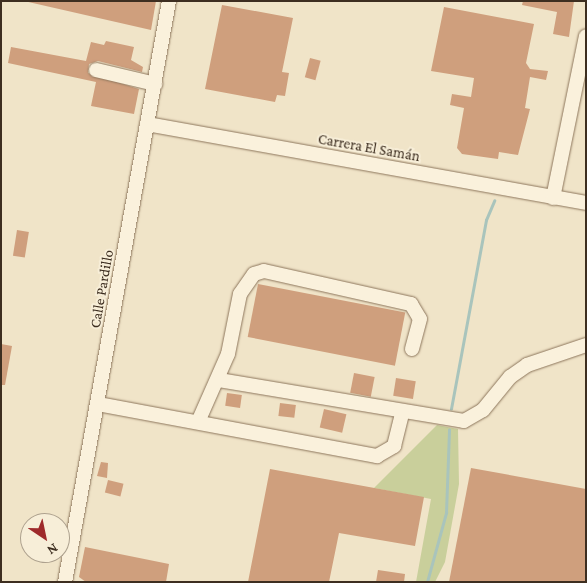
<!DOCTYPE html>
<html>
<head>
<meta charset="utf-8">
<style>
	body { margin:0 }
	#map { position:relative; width:587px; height:583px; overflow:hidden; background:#f0e4c8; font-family:"Crimson Pro",serif }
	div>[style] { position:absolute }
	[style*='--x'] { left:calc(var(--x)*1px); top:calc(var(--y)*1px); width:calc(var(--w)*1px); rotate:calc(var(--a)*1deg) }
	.green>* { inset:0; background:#c9cf9b }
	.stream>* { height:2.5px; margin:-1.25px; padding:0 1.25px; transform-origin:1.25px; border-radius:1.25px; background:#a9c4bc }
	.building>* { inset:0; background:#cf9f7d; transform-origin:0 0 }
	.roads { filter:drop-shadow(0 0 1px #8d765c) drop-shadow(0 0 1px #8d765c) }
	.minor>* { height:14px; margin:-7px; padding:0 7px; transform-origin:7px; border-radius:7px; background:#faf1dc }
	span { translate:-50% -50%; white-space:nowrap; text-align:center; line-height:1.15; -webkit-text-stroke:4px #f7eed8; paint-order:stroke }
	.street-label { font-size:15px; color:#3d2e20 }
	.frame { position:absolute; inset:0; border:2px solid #3d2e20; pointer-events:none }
	.north { position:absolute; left:20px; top:513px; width:50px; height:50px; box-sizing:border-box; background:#f7eed8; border:1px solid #ada18e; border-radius:50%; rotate:146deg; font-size:14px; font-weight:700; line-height:20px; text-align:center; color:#3d2e20 }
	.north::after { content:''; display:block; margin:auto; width:18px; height:22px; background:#9e2a2b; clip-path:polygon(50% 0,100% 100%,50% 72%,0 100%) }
</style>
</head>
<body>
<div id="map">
	<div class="green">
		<i style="clip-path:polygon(437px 425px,458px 429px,459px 484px,445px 562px,435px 582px,416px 582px,431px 499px,374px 488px)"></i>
	</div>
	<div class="stream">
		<i style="--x:451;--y:409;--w:192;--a:-79.5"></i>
		<i style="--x:486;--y:220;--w:21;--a:-67"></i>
		<i style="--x:427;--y:582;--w:72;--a:-74.6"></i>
		<i style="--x:446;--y:513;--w:83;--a:-87.9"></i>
	</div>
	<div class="building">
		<i style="clip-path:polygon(24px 1px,156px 1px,151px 30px)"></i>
		<i style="clip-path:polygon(523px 1px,574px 1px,569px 37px,553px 34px,557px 12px,522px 5px)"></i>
		<i style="clip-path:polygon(222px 5px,293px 18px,282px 72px,289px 73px,285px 96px,277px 95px,275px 102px,205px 89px)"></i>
		<i style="clip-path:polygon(444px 7px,534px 24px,526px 63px,530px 69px,548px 71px,546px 80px,530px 77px,525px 108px,530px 109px,518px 155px,499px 152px,498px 159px,462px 154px,457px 148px,464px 108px,450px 105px,452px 94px,471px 97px,474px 78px,431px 71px)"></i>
		<i style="clip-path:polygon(106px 41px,134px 47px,131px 60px,143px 67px,142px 72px,98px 61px,89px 64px,88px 73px,139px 89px,134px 114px,91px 106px,96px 82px,8px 63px,11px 47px,86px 61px,91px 42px,104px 45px)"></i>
		<i style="left:310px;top:58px;width:11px;height:20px;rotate:15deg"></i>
		<i style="left:17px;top:230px;width:12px;height:26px;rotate:9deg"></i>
		<i style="left:258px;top:284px;width:150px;height:54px;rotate:11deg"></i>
		<i style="clip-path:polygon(1px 344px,12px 346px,5px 385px,1px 385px)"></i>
		<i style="left:354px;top:373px;width:21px;height:20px;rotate:11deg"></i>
		<i style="left:396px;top:378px;width:20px;height:18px;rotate:9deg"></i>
		<i style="left:227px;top:393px;width:15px;height:13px;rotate:8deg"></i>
		<i style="left:280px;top:403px;width:16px;height:13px;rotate:7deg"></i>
		<i style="left:324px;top:409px;width:23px;height:19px;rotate:13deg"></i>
		<i style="clip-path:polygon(101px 462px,108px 463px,107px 478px,97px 476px)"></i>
		<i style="clip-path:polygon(471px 468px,586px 489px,586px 582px,449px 582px)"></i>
		<i style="clip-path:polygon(270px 469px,424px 497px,415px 546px,339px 533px,329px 582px,248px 582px)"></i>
		<i style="left:108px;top:480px;width:16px;height:13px;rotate:14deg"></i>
		<i style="clip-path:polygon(85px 547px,169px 564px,166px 582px,86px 582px,79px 577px)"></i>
		<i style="clip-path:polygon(378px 570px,405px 574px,404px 582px,376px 582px)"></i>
	</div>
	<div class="roads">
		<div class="minor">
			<i style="--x:96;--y:70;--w:61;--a:13.3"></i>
			<i style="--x:147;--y:124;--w:446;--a:10.2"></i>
			<i style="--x:553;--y:198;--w:165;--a:-78.5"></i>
			<i style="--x:219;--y:380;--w:248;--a:9.5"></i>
			<i style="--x:464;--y:421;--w:22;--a:-30"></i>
			<i style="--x:483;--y:410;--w:43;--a:-50.7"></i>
			<i style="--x:510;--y:377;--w:21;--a:-35"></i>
			<i style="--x:527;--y:365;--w:62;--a:-18.7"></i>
			<i style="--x:98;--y:404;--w:284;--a:10.6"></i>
			<i style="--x:377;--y:456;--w:20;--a:-30"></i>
			<i style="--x:394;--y:446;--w:34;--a:-76"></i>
			<i style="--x:198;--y:422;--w:74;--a:-66.2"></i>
			<i style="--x:228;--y:354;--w:61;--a:-78.7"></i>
			<i style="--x:240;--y:294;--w:24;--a:-55"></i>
			<i style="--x:254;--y:274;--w:10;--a:-17"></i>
			<i style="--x:264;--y:271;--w:151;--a:12.7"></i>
			<i style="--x:411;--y:304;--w:17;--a:59"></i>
			<i style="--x:420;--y:319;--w:31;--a:105"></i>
			<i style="--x:65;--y:582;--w:590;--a:-79.85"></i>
		</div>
	</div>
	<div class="street-label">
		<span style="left:369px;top:148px;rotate:10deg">Carrera El Samán</span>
		<span style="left:102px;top:289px;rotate:-80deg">Calle Pardillo</span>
	</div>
	<div class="frame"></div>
	<div class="north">N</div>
</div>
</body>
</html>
